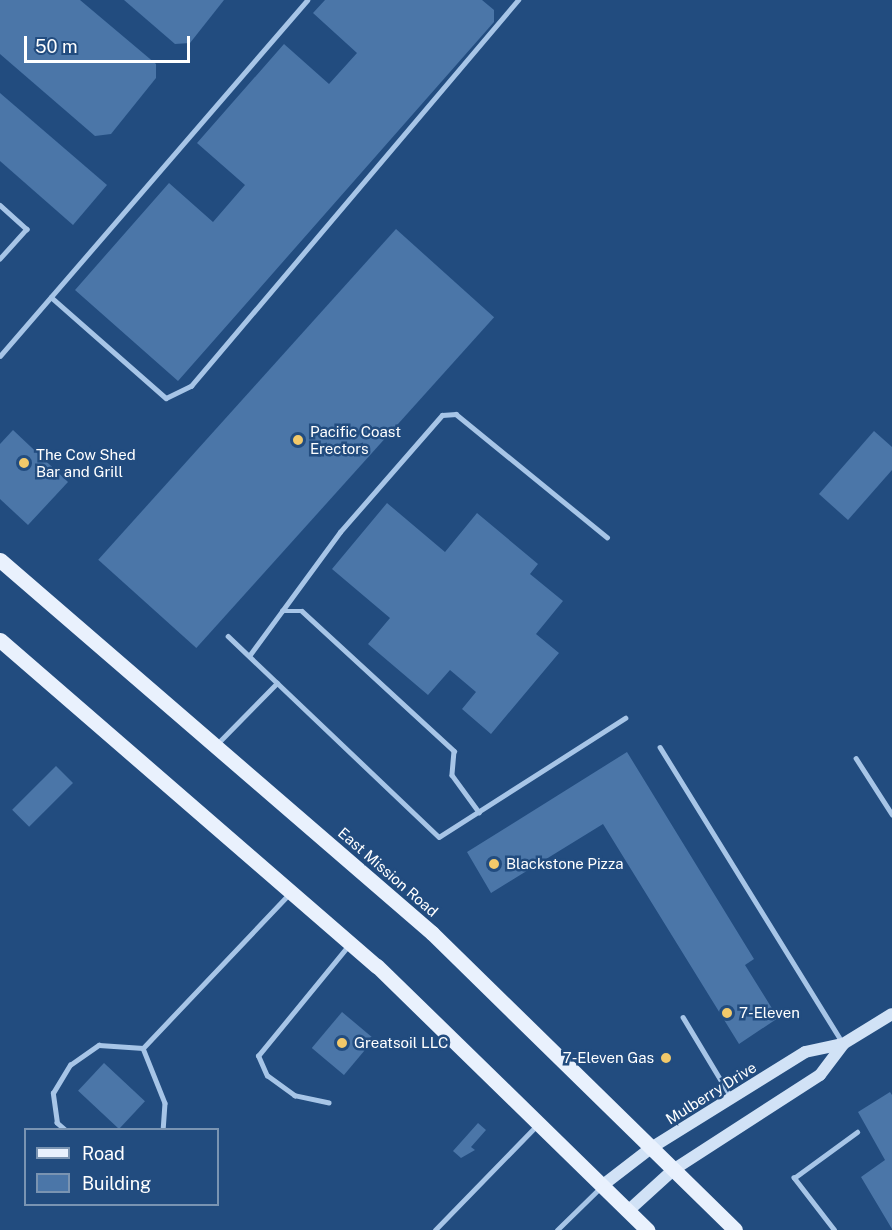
<!DOCTYPE html>
<html>
<head>
<meta charset="utf-8">
<style>
	body { margin:0 }
	#map { position:relative; width:892px; height:1230px; overflow:hidden; background:#224c7f; font-family:"Public Sans",sans-serif }
	div>[style] { position:absolute }
	[style*='--x'] { left:calc(var(--x)*1px); top:calc(var(--y)*1px); width:calc(var(--w)*1px); rotate:calc(var(--a)*1deg) }
	.building>* { inset:0; background:#4b76a8; transform-origin:0 0 }
	.lane>* { height:4.5px; margin:-2.25px; padding:0 2.25px; transform-origin:2.25px; border-radius:2.25px; background:#a7c5e7 }
	.secondary>* { height:12px; margin:-6px; padding:0 6px; transform-origin:6px; border-radius:6px; background:#d1e2f6 }
	.primary>* { height:15px; margin:-7.5px; padding:0 7.5px; transform-origin:7.5px; border-radius:7.5px; background:#e9f1fd }
	.dots>* { width:16px; height:16px; translate:-50% -50%; box-sizing:border-box; border:3px solid #224c7f; border-radius:50% }
	span { translate:-50% -50%; white-space:nowrap; text-align:center; line-height:1.15; -webkit-text-stroke:5px #224c7f; paint-order:stroke }
	.poi-label { font-size:15px; color:#fff }
	.left { translate:0 -50%; text-align:left }
	.right { translate:-100% -50%; text-align:right }
	.street-label { font-size:15px; color:#fff }
	.legend { position:absolute; left:24px; top:1128px; width:195px; height:78px; box-sizing:border-box; background:#224c7f; border:2px solid #7a94b2; margin:0; padding:8px 10px; list-style:none; font-size:18px; color:#fff }
	.legend li { display:flex; align-items:center; gap:12px; height:30px }
	.legend b { width:30px; border:2px solid #7a94b2 }
	.scale { position:absolute; left:24px; top:36px; width:166px; height:27px; box-sizing:border-box; border:3px solid #fff; border-top:0; padding-left:8px; font-size:18px; line-height:21px; white-space:nowrap; color:#fff; -webkit-text-stroke:4px #224c7f; paint-order:stroke }
</style>
</head>
<body>
<div id="map">
	<div class="building">
		<i style="clip-path:polygon(0 0,80px 0,156px 64px,156px 78px,111px 134px,95px 136px,0 54px)"></i>
		<i style="clip-path:polygon(124px 0,224px 0,190px 43px,175px 44px)"></i>
		<i style="clip-path:polygon(325px 0,482px 0,494px 10px,494px 22px,178px 381px,75px 290px,169px 183px,213px 222px,245px 185px,197px 143px,284px 44px,329px 84px,357px 53px,313px 13px)"></i>
		<i style="clip-path:polygon(0 93px,107px 185px,73px 225px,0 161px)"></i>
		<i style="left:396px;top:229px;width:132px;height:445px;rotate:42deg"></i>
		<i style="clip-path:polygon(13px 430px,68px 482px,28px 525px,0 499px,0 444px)"></i>
		<i style="clip-path:polygon(874px 431px,892px 447px,892px 470px,848px 520px,819px 494px)"></i>
		<i style="clip-path:polygon(387px 503px,445px 552px,477px 513px,538px 564px,530px 574px,563px 601px,536px 634px,559px 653px,491px 734px,462px 709px,476px 692px,450px 670px,428px 695px,368px 644px,390px 618px,332px 569px)"></i>
		<i style="clip-path:polygon(627px 752px,754px 959px,745px 965px,778px 1018px,739px 1044px,603px 824px,491px 893px,467px 852px)"></i>
		<i style="left:56px;top:766px;width:24px;height:62px;rotate:45deg"></i>
		<i style="left:342px;top:1012px;width:42px;height:47px;rotate:40deg"></i>
		<i style="left:104px;top:1063px;width:56px;height:38px;rotate:43deg"></i>
		<i style="clip-path:polygon(890px 1092px,892px 1095px,892px 1229px,861px 1177px,885px 1160px,858px 1112px)"></i>
		<i style="clip-path:polygon(478px 1123px,486px 1130px,471px 1147px,475px 1150px,461px 1158px,453px 1151px)"></i>
	</div>
	<div class="lane">
		<i style="--x:0;--y:205;--w:36;--a:42"></i>
		<i style="--x:27;--y:229;--w:40;--a:132"></i>
		<i style="--x:51;--y:297;--w:153;--a:41.3"></i>
		<i style="--x:166;--y:398;--w:28;--a:-26"></i>
		<i style="--x:191;--y:386;--w:506;--a:-49.73"></i>
		<i style="--x:0;--y:356;--w:470;--a:-49.2"></i>
		<i style="--x:282;--y:611;--w:98;--a:-53.7"></i>
		<i style="--x:340;--y:532;--w:155;--a:-48.9"></i>
		<i style="--x:442;--y:415;--w:14;--a:-4"></i>
		<i style="--x:456;--y:414;--w:195;--a:39.2"></i>
		<i style="--x:228;--y:636;--w:291;--a:43.6"></i>
		<i style="--x:439;--y:837;--w:221;--a:-32.6"></i>
		<i style="--x:249;--y:656;--w:56;--a:-53.7"></i>
		<i style="--x:282;--y:611;--w:20;--a:0"></i>
		<i style="--x:302;--y:611;--w:207;--a:42.6"></i>
		<i style="--x:454;--y:751;--w:24;--a:95"></i>
		<i style="--x:452;--y:775;--w:46;--a:53.9"></i>
		<i style="--x:218;--y:743;--w:84;--a:-45.5"></i>
		<i style="--x:660;--y:747;--w:347;--a:58.3"></i>
		<i style="--x:856;--y:758;--w:67;--a:57.3"></i>
		<i style="--x:683;--y:1017;--w:93;--a:59"></i>
		<i style="--x:143;--y:1048;--w:212;--a:-46.5"></i>
		<i style="--x:143;--y:1048;--w:59;--a:68.2"></i>
		<i style="--x:165;--y:1103;--w:27;--a:94"></i>
		<i style="--x:329;--y:1103;--w:35;--a:-168"></i>
		<i style="--x:295;--y:1096;--w:34;--a:-144"></i>
		<i style="--x:267;--y:1076;--w:22;--a:-114"></i>
		<i style="--x:258;--y:1056;--w:144;--a:-50.7"></i>
		<i style="--x:65;--y:1130;--w:11;--a:-139"></i>
		<i style="--x:57;--y:1123;--w:30;--a:-98"></i>
		<i style="--x:53;--y:1093;--w:33;--a:-59"></i>
		<i style="--x:70;--y:1065;--w:35;--a:-35"></i>
		<i style="--x:99;--y:1045;--w:44;--a:3.9"></i>
		<i style="--x:435;--y:1230;--w:146;--a:-45.8"></i>
		<i style="--x:557;--y:1230;--w:62;--a:-44.3"></i>
		<i style="--x:834;--y:1230;--w:66;--a:-127.6"></i>
		<i style="--x:794;--y:1178;--w:78;--a:-36.1"></i>
	</div>
	<div class="secondary">
		<i style="--x:603;--y:1185;--w:61;--a:-37.6"></i>
		<i style="--x:651;--y:1148;--w:181;--a:-31.9"></i>
		<i style="--x:805;--y:1052;--w:39;--a:-12"></i>
		<i style="--x:843;--y:1044;--w:57;--a:-31.5"></i>
		<i style="--x:628;--y:1211;--w:61;--a:-42.3"></i>
		<i style="--x:673;--y:1170;--w:175;--a:-32.9"></i>
		<i style="--x:820;--y:1075;--w:39;--a:-53"></i>
	</div>
	<div class="primary">
		<i style="--x:0;--y:560;--w:571;--a:40.81"></i>
		<i style="--x:432;--y:933;--w:424;--a:44.4"></i>
		<i style="--x:0;--y:640;--w:498;--a:40.9"></i>
		<i style="--x:377;--y:966;--w:378;--a:44.3"></i>
	</div>
	<div class="dots">
		<i style="left:298px;top:440px;background:#f2c96a"></i>
		<i style="left:24px;top:463px;background:#f2c96a"></i>
		<i style="left:494px;top:864px;background:#f2c96a"></i>
		<i style="left:727px;top:1013px;background:#f2c96a"></i>
		<i style="left:342px;top:1043px;background:#f2c96a"></i>
		<i style="left:666px;top:1058px;background:#f2c96a"></i>
	</div>
	<div class="poi-label">
		<span class="left" style="left:310px;top:440px">Pacific Coast<br>Erectors</span>
		<span class="left" style="left:36px;top:463px">The Cow Shed<br>Bar and Grill</span>
		<span class="left" style="left:506px;top:864px">Blackstone Pizza</span>
		<span class="left" style="left:739px;top:1013px">7-Eleven</span>
		<span class="left" style="left:354px;top:1043px">Greatsoil LLC</span>
		<span class="right" style="left:654px;top:1058px">7-Eleven Gas</span>
	</div>
	<div class="street-label">
		<span style="left:388px;top:872px;rotate:41deg">East Mission Road</span>
		<span style="left:711px;top:1093px;rotate:-32deg">Mulberry Drive</span>
	</div>
	<ul class="legend">
	<li><b style="height:8px;background:#e9f1fd"></b>Road</li>
	<li><b style="height:16px;background:#4b76a8"></b>Building</li>
	</ul>
	<div class="scale">50 m</div>
</div>
</body>
</html>
